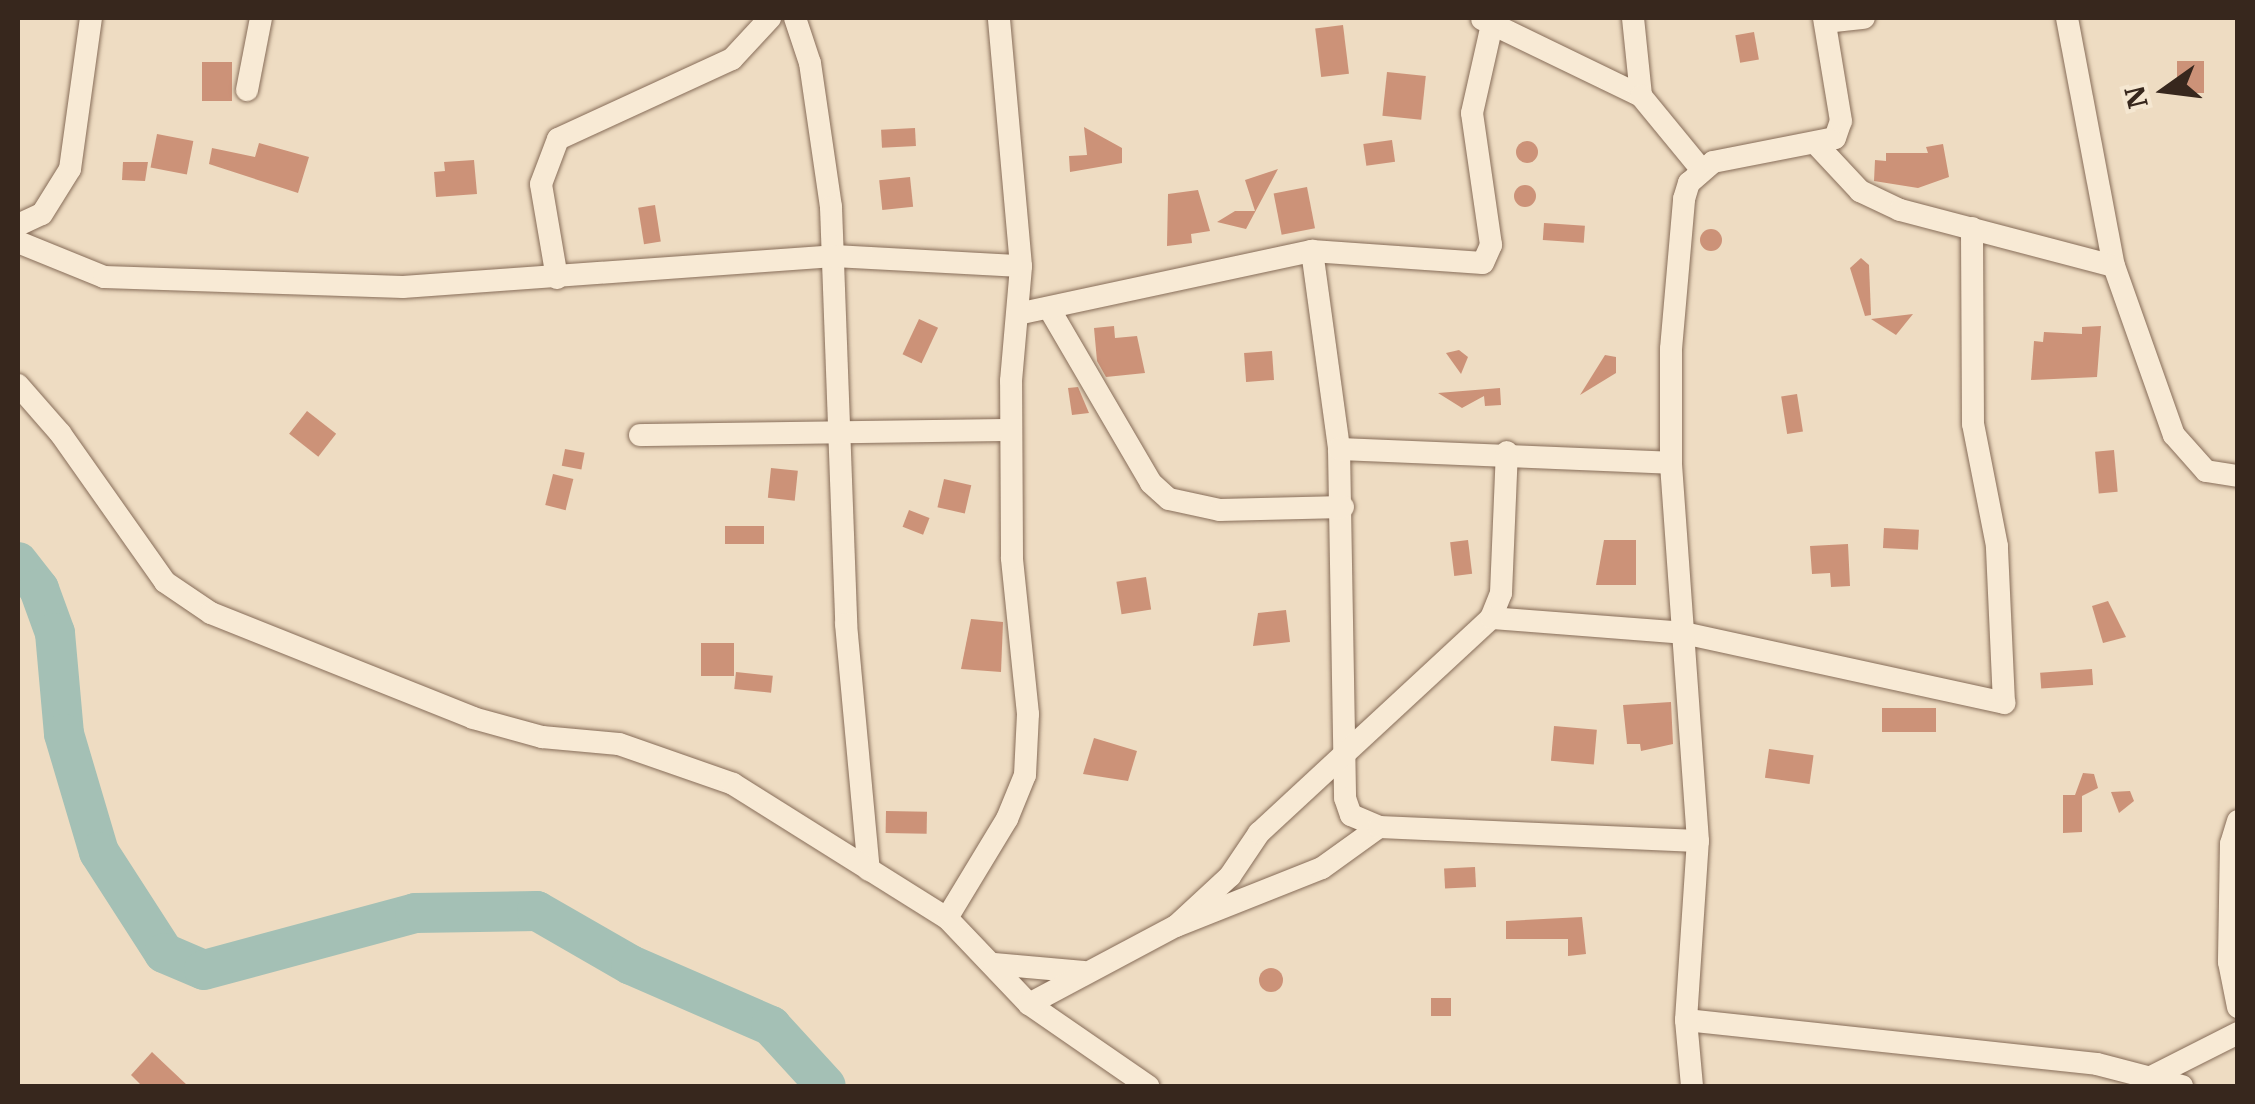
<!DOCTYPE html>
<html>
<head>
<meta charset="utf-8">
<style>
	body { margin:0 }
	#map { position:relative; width:2255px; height:1104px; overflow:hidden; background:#eedcc2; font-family:"IBM Plex Serif",serif }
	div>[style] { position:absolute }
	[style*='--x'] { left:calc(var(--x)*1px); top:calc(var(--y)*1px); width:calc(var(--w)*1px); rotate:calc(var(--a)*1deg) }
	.river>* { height:40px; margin:-20px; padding:0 20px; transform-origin:20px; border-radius:20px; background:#a4c0b5 }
	.building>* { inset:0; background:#cc9278; transform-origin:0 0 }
	.round { border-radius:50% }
	.roads { filter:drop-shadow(0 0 2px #876d59) drop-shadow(0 0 2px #876d59) }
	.minor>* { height:22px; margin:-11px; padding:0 11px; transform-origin:11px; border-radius:11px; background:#f8ead5 }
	span { translate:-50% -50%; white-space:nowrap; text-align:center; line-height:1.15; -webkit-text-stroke:8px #f5e7d1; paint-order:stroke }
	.frame { position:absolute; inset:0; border:20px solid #37271d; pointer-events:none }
	.north { position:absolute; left:2115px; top:40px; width:100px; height:100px; -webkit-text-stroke:8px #f5e7d1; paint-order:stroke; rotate:256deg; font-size:28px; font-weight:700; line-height:40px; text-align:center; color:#37271d }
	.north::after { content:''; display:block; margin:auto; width:35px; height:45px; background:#37271d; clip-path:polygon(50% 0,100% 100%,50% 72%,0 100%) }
</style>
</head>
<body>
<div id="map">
	<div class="river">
		<i style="--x:18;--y:562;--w:34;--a:52"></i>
		<i style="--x:39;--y:589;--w:47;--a:70"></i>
		<i style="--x:55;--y:633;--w:101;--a:84.9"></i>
		<i style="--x:64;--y:734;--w:123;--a:73.5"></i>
		<i style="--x:99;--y:852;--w:120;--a:57.2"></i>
		<i style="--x:164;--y:953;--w:43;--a:23"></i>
		<i style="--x:204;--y:970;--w:219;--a:-15.1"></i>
		<i style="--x:415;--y:913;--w:122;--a:-0.9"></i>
		<i style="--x:537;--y:911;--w:108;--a:29.9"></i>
		<i style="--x:631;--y:965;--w:153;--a:23.5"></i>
		<i style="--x:771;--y:1026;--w:81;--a:47.5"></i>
	</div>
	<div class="building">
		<i style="left:1343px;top:25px;width:49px;height:28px;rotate:83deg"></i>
		<i style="left:1754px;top:32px;width:28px;height:19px;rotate:80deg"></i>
		<i style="left:2177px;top:61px;width:27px;height:32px"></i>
		<i style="left:202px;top:62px;width:30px;height:39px"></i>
		<i style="left:1387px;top:72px;width:39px;height:44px;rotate:6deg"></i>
		<i style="clip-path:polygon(1084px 127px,1122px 148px,1122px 163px,1070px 172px,1069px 156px,1087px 155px)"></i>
		<i style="left:915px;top:128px;width:18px;height:34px;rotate:87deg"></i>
		<i style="left:157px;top:134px;width:37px;height:34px;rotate:11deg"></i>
		<i style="left:1392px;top:140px;width:22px;height:29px;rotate:82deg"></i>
		<i class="round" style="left:1516px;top:141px;width:22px;height:22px"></i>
		<i style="clip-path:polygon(259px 143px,309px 157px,298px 193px,209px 164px,212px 148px,255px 157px)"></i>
		<i style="clip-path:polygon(1943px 144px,1949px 177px,1918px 188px,1874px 181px,1875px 160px,1886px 161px,1886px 153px,1928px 153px,1926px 147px)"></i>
		<i style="clip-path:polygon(474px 160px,477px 194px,436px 197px,434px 172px,445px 171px,444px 162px)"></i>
		<i style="clip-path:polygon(123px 162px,148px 162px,145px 181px,122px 180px)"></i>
		<i style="clip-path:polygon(1278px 169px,1246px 229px,1217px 222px,1235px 211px,1255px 211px,1245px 180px)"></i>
		<i style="left:910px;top:177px;width:30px;height:31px;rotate:84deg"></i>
		<i class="round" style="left:1514px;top:185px;width:22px;height:22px"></i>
		<i style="left:1307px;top:187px;width:42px;height:34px;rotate:79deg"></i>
		<i style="clip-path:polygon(1198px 190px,1210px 231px,1191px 234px,1192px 243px,1167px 246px,1168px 194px)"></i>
		<i style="left:655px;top:205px;width:37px;height:17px;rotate:81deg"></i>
		<i style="left:1544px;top:223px;width:41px;height:17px;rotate:4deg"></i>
		<i class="round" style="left:1700px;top:229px;width:22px;height:22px"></i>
		<i style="clip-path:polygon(1861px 258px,1869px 265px,1871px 315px,1865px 316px,1850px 268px)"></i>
		<i style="clip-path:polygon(1913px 314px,1896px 335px,1871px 319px)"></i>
		<i style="left:919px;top:319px;width:21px;height:39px;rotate:25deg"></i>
		<i style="clip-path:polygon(1114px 326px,1115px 338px,1137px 336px,1145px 373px,1106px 377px,1097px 361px,1094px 328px)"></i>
		<i style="clip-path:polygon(2101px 326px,2097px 377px,2031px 380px,2034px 341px,2043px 342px,2044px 332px,2082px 334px,2082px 327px)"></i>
		<i style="clip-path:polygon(1459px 350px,1468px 357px,1461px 374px,1446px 353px)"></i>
		<i style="left:1272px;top:351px;width:29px;height:28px;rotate:86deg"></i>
		<i style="clip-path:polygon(1605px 355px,1616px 357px,1616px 373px,1580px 395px)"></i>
		<i style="clip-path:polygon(1078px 387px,1089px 413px,1072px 415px,1068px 388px)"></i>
		<i style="clip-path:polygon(1500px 388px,1501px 405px,1485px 406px,1484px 396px,1462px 408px,1438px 393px)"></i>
		<i style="left:1797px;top:394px;width:38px;height:16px;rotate:81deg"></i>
		<i style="left:307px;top:411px;width:37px;height:29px;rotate:38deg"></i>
		<i style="left:565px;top:449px;width:20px;height:17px;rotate:11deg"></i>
		<i style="left:2114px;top:450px;width:42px;height:19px;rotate:85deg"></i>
		<i style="left:771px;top:468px;width:27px;height:30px;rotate:6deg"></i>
		<i style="left:553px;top:474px;width:21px;height:32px;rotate:14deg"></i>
		<i style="left:944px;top:479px;width:28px;height:29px;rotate:13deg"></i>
		<i style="left:909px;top:510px;width:22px;height:18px;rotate:21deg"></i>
		<i style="left:725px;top:526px;width:39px;height:18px"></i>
		<i style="left:1884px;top:528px;width:35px;height:20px;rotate:3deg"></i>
		<i style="left:1468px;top:540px;width:34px;height:18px;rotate:83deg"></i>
		<i style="clip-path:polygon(1604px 540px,1636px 540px,1636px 585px,1596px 585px)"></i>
		<i style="clip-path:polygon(1848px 544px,1850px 586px,1831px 587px,1830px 573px,1812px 574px,1810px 546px)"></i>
		<i style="left:1146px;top:577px;width:33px;height:30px;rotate:81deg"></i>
		<i style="clip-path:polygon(2108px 601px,2126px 637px,2103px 643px,2092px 606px)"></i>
		<i style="clip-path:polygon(1286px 610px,1290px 642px,1253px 646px,1258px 613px)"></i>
		<i style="clip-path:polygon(971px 619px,1003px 622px,1001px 672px,961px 669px)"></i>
		<i style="left:701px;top:643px;width:33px;height:33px"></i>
		<i style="left:2092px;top:669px;width:16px;height:52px;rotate:86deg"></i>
		<i style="left:736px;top:672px;width:37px;height:17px;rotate:6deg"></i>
		<i style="clip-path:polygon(1671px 702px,1673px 744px,1641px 751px,1640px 744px,1627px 744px,1623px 705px)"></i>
		<i style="left:1882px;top:708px;width:54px;height:24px"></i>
		<i style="left:1554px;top:726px;width:43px;height:35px;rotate:5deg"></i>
		<i style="clip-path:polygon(1094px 738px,1137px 751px,1128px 781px,1083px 774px)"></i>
		<i style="left:1769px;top:749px;width:45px;height:29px;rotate:8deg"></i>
		<i style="clip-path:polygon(2083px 773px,2094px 774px,2098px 788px,2082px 796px,2082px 832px,2063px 833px,2063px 795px,2075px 795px)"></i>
		<i style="clip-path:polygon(2130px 791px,2134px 801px,2119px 813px,2111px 792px)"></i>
		<i style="left:886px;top:811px;width:41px;height:22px;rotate:1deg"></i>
		<i style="left:1475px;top:867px;width:20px;height:31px;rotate:87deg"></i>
		<i style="clip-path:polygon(1582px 917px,1586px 954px,1568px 956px,1568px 939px,1506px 939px,1506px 921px)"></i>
		<i class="round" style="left:1259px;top:968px;width:24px;height:24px"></i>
		<i style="left:1431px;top:998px;width:20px;height:18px"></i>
		<i style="clip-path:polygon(152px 1052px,188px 1086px,142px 1086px,131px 1075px)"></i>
	</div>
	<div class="roads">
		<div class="minor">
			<i style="--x:795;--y:18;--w:47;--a:71.6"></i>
			<i style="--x:810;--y:63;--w:146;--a:81.7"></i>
			<i style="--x:831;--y:207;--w:417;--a:87.9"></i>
			<i style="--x:846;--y:624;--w:247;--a:84.7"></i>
			<i style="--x:1633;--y:18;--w:78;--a:84.1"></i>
			<i style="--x:2067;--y:18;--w:252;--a:79.3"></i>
			<i style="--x:1482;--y:19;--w:177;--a:25.8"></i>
			<i style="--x:1641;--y:96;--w:94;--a:50.6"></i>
			<i style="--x:1825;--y:22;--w:39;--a:-6"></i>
			<i style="--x:247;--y:90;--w:73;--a:-79"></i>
			<i style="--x:1818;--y:146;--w:62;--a:47"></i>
			<i style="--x:1860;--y:191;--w:44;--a:25.4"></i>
			<i style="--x:1900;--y:210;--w:221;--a:14.7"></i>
			<i style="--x:2114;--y:266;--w:179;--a:70.5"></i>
			<i style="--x:2174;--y:435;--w:48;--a:48.4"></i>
			<i style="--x:2206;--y:471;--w:32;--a:9"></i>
			<i style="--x:18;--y:225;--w:26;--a:-25"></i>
			<i style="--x:42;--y:214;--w:53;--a:-58.1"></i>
			<i style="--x:70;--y:169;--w:152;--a:-82.1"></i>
			<i style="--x:18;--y:242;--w:93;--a:22.1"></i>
			<i style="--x:104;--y:277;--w:299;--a:1.9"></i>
			<i style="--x:403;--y:287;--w:432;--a:-4.1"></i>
			<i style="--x:834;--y:256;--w:187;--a:3.1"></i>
			<i style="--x:1312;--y:251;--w:200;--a:82.2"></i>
			<i style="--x:1339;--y:449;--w:349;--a:89"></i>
			<i style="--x:1345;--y:798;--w:18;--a:71"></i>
			<i style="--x:1351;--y:815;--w:30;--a:23"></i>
			<i style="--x:557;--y:278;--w:95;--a:-99.7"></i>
			<i style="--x:541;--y:184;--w:48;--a:-69.3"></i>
			<i style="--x:558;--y:139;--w:192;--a:-24.7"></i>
			<i style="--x:732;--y:59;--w:56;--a:-47.2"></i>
			<i style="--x:1050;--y:310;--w:200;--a:59.7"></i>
			<i style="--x:1151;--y:483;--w:24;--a:42"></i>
			<i style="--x:1169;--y:499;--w:52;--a:12.2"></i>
			<i style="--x:1220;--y:510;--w:123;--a:-1.4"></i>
			<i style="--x:1022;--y:313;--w:297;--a:-12.1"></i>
			<i style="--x:1312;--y:251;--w:171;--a:4"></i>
			<i style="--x:1483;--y:263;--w:20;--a:-66"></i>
			<i style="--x:1491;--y:245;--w:133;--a:-98.2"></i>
			<i style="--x:1472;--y:113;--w:91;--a:-77.3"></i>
			<i style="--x:18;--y:385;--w:64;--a:48.8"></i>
			<i style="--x:60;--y:433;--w:182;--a:54.8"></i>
			<i style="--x:165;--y:582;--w:55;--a:34"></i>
			<i style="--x:211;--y:613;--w:282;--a:21.8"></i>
			<i style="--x:473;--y:718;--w:72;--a:15.4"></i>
			<i style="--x:542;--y:737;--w:77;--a:5.2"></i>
			<i style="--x:619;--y:744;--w:121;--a:19.3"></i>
			<i style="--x:733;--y:784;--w:252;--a:32.1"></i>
			<i style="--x:947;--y:918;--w:119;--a:46.4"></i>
			<i style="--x:1029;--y:1004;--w:145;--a:34.6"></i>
			<i style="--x:640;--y:435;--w:371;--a:-0.8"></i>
			<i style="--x:1339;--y:449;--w:332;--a:2.4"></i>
			<i style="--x:1491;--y:618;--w:27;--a:-68"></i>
			<i style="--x:1501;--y:593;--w:141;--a:-87.6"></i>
			<i style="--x:2238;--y:821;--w:24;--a:107"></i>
			<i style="--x:2231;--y:844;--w:118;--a:91"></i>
			<i style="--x:2229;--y:962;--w:46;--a:78.7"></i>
			<i style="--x:947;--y:918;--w:116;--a:-58.8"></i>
			<i style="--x:1007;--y:819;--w:48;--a:-67.8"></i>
			<i style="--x:1025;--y:775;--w:61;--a:-87.2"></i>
			<i style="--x:1028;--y:714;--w:157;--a:-95.9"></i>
			<i style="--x:1012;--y:558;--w:177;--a:-90.3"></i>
			<i style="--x:1011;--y:381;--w:115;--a:-85"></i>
			<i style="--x:1021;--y:266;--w:249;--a:-95.1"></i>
			<i style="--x:1176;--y:926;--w:74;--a:-42.8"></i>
			<i style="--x:1230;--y:876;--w:52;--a:-56"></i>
			<i style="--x:1259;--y:833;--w:316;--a:-42.8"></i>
			<i style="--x:1491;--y:618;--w:194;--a:4.4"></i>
			<i style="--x:1684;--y:633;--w:328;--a:12.3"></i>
			<i style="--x:2004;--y:703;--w:157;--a:-92.6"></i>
			<i style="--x:1997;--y:546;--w:124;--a:-101.1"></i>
			<i style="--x:1973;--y:424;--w:196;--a:-90.3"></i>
			<i style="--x:994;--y:964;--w:90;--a:5.1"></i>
			<i style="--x:1029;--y:1004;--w:166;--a:-28"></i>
			<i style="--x:1176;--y:926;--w:157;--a:-21.7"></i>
			<i style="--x:1322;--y:868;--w:70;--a:-35.7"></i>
			<i style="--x:1379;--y:827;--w:319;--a:2.5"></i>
			<i style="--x:1686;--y:1020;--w:413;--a:6.1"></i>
			<i style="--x:2097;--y:1064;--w:88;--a:14.5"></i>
			<i style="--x:2145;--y:1080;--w:104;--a:-26.8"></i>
			<i style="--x:1692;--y:1086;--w:66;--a:-95.2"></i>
			<i style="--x:1686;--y:1020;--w:179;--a:-86.2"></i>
			<i style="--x:1698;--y:841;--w:379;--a:-94.1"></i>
			<i style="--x:1671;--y:463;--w:114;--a:-90"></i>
			<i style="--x:1671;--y:349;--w:151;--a:-85"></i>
			<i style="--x:1684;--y:199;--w:17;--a:-73"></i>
			<i style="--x:1689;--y:183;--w:32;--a:-41"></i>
			<i style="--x:1713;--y:162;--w:124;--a:-11.1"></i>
			<i style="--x:1835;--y:138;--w:18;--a:-71"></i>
			<i style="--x:1841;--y:121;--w:104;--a:-99.4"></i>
		</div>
	</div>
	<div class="frame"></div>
	<div class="north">N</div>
</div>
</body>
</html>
